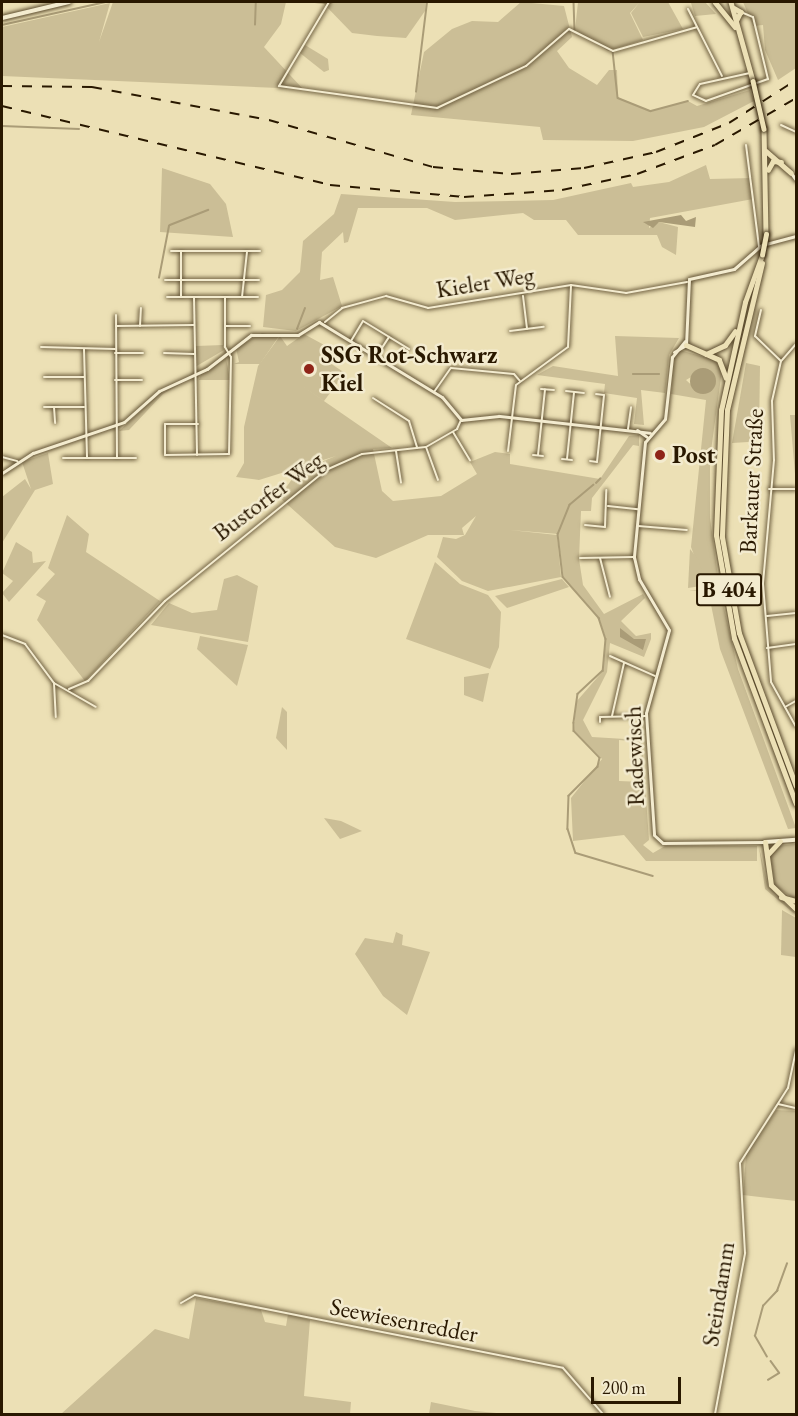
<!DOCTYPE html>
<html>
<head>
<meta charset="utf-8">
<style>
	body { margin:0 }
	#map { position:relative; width:798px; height:1416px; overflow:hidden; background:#ece0b5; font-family:"EB Garamond",serif }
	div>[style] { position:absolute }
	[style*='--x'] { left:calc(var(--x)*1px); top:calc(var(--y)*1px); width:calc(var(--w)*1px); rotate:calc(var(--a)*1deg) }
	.green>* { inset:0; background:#cbbe96 }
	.water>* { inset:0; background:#aa9c77 }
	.round { border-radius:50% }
	.stream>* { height:1.5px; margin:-0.75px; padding:0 0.75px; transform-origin:0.75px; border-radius:0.75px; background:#aa9c77 }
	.roads { filter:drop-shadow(0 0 2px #5a4a2d) drop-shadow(0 0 2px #5a4a2d) }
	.minor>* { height:2px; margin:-1px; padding:0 1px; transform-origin:1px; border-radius:1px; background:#f3ebcf }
	.tertiary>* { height:3px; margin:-1.5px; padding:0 1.5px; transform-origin:1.5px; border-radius:1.5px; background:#f3ebcf }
	.secondary>* { height:4px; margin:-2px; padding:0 2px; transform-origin:2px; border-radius:2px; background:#f3ebcf }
	.primary>* { height:4.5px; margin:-2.25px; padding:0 2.25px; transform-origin:2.25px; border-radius:2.25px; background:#ece0b5 }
	.trunk>* { height:5px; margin:-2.5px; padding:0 2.5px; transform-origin:2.5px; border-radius:2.5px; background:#ece0b5 }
	.rail>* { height:1.5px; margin-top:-0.75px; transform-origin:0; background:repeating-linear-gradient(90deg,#291800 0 10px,transparent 0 20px) }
	.bridges { filter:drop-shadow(0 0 2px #291800) drop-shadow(0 0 2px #291800) }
	.primary-bridge>* { height:4.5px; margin:-2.25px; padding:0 2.25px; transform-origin:2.25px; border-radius:2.25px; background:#ece0b5 }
	.dots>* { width:16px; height:16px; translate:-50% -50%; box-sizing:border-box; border:3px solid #f3ebcf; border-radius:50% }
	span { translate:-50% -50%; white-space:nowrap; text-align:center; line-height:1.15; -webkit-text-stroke:5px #f3ebcf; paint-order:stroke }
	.shield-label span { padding:2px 4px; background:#f3ebcf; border:2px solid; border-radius:4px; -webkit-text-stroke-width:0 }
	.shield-label { font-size:22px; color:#291800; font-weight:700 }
	.street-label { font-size:24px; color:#291800 }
	.poi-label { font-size:24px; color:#291800; font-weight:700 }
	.left { translate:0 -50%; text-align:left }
	.frame { position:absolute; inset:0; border:3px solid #291800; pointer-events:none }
	.scale { position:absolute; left:591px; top:1377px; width:90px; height:27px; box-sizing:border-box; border:3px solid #291800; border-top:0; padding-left:8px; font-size:18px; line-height:21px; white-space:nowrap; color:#291800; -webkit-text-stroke:4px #f3ebcf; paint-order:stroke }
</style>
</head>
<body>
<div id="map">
	<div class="green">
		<i style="clip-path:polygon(113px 2px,286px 2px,281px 24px,264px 47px,303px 89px,2px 76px,2px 27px,110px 3px,99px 42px)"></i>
		<i style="clip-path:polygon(322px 2px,426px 2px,425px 11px,406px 38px,377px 36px,352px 33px)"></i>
		<i style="clip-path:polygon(521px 2px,564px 6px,572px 37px,557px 51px,569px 68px,597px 85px,609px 70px,617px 70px,618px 98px,651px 111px,688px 101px,697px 106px,750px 90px,754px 101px,704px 127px,633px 141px,543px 140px,540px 127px,411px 115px,424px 52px,452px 29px,472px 21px,498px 22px)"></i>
		<i style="clip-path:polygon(578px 2px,668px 2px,683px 29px,643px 37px,631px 13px,639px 3px,630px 13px,643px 40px,608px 51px,575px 30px)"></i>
		<i style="clip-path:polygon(675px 2px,705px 2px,716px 14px,695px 16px,691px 3px)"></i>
		<i style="clip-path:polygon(743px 2px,796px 2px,796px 68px,778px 80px,765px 50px,763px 25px,753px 26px)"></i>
		<i style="clip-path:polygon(305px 45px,328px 59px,329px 70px,324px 72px,300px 53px)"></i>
		<i style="clip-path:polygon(706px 165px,710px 179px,752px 178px,753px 199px,650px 218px,649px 228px,659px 222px,678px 227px,676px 255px,662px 247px,657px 235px,578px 235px,566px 220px,534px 220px,523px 213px,455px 220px,427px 208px,358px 208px,348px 242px,344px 243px,343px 232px,322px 252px,320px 280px,333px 277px,342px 306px,296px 331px,263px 327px,266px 295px,282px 290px,300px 272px,303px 241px,334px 214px,341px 194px,455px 202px,553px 200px,631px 183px,633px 187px,669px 182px)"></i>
		<i style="clip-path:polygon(162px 168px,210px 184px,226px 204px,233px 237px,160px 232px)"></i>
		<i style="clip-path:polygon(262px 333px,279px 336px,260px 364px,234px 364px,239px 362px,236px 348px)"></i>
		<i style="clip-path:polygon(evenodd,304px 334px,337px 352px,330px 363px,345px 373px,324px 401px,292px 379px,392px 448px,373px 449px,382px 491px,393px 501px,441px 496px,477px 474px,470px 462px,495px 452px,510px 454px,510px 464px,600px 479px,629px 436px,639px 435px,639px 446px,633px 445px,592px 498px,591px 511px,581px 511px,579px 559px,583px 585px,604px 614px,643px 594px,645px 598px,621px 621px,636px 636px,651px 633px,651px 639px,644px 657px,610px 643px,607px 672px,583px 720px,592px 737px,642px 740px,649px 840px,643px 845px,653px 853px,665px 846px,757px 846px,757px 861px,646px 861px,624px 835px,573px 841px,571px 798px,602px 759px,574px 731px,576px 702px,603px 671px,606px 639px,599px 618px,563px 577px,558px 534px,510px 530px,557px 535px,561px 577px,488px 591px,462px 581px,437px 557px,443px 537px,456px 539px,465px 535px,476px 516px,462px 528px,464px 535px,428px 535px,376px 558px,335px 547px,279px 497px,298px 471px,336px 456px,259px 480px,236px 477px,244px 463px,244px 427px,258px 366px,280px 336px,287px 346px,304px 334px,619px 740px,639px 742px,642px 782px,619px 781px,619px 740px)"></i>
		<i style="clip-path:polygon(615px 336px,679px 338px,669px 355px,665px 393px,641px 390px,644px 425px,634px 424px,637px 398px,604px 393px,605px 384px,537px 375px,553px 366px,618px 376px)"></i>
		<i style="clip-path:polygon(223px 345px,224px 350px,195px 367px,196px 346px)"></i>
		<i style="clip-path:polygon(evenodd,680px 350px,714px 360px,722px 370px,710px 458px,710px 518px,719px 584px,703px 579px,691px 547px,706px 400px,671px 394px,674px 356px,680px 350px,705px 369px,710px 392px,700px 393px,686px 380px,705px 369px)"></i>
		<i style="clip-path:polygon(226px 358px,230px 380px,199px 380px,201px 374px)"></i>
		<i style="clip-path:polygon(746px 363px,760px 366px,759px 434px,748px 442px,732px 443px)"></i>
		<i style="clip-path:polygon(191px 378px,163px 394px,129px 430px,119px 431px,161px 392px)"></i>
		<i style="clip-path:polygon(790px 415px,796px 415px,796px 474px,795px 474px)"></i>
		<i style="clip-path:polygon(48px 453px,53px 484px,35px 490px,2px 543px,2px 497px,25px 479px,31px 489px,22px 462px)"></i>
		<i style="clip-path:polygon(67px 515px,89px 534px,86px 552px,160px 601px,85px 681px,37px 620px,46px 601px,36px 595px,55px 574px,48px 568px)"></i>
		<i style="clip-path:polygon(16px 542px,32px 552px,33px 563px,46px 561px,9px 602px,2px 593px,13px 581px,2px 573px)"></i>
		<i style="clip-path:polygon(690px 549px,698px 559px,707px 585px,688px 588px)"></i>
		<i style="clip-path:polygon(435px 562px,460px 584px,488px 595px,501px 612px,499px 647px,490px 669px,406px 639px)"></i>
		<i style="clip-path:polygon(237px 575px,258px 586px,248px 642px,151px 625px,169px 603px,192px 613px,217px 610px,224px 579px)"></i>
		<i style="clip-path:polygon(562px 579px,569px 587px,507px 608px,495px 596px)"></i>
		<i style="clip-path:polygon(719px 586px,738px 669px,796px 828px,788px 829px,720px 649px,708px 590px,689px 591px)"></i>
		<i style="clip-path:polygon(200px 636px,248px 645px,237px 686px,197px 649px)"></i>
		<i style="clip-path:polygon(489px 673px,483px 702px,464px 695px,464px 677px)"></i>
		<i style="clip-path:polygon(282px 707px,287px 712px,287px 750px,276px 738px)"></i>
		<i style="clip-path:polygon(324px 818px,341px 821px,362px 831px,340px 839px)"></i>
		<i style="clip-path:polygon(796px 844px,796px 898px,793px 898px,775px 886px,770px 854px,776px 846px)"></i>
		<i style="clip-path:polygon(759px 847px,768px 886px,796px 915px,765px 889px)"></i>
		<i style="clip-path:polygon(782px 910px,796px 918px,796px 957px,781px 955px)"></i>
		<i style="clip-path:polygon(396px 932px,403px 935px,402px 945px,430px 952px,407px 1015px,383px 996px,355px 954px,365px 938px,393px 943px)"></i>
		<i style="clip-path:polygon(776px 1110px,796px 1111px,796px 1201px,743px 1195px,746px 1155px)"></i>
		<i style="clip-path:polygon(196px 1298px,261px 1310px,265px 1322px,286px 1326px,288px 1314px,310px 1320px,304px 1396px,351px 1402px,350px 1414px,61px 1414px,155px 1329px,189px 1339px)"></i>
		<i style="clip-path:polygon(431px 1402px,475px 1411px,507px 1414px,429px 1414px)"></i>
	</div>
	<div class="water">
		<i style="clip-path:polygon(681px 215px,686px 221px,696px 217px,695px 227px,659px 222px,653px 228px,643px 222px)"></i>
		<i class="round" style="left:690px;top:368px;width:26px;height:26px"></i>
		<i style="clip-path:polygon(620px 628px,634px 639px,646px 639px,643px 650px,620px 637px)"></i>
	</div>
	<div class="stream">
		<i style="--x:300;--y:2;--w:12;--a:0"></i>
		<i style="--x:315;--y:2;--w:12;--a:5"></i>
		<i style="--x:363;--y:2;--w:1;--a:0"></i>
		<i style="--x:574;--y:2;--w:28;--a:88"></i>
		<i style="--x:330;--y:3;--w:3;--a:-18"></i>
		<i style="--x:2;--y:25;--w:107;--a:-12.5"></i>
		<i style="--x:255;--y:25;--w:23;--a:-88"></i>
		<i style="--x:613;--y:51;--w:47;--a:83.9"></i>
		<i style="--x:618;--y:98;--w:35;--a:22"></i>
		<i style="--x:651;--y:111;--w:38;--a:-15"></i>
		<i style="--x:416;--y:92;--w:91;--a:-83"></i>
		<i style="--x:2;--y:126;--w:77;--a:2.2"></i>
		<i style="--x:170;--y:225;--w:41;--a:-21.5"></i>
		<i style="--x:159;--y:278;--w:53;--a:-79.1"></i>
		<i style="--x:297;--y:329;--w:22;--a:-69"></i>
		<i style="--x:633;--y:374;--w:26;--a:0"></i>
		<i style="--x:596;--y:483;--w:6;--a:-45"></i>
		<i style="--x:594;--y:485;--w:31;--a:140"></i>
		<i style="--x:570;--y:505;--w:31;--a:112"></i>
		<i style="--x:558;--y:534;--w:43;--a:83.4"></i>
		<i style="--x:563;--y:577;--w:55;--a:48.7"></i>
		<i style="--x:599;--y:618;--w:22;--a:72"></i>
		<i style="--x:606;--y:639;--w:32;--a:95"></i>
		<i style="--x:603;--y:671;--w:34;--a:137"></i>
		<i style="--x:578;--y:694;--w:29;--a:98"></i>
		<i style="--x:574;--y:723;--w:8;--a:90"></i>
		<i style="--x:574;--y:731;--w:37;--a:46"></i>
		<i style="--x:600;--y:758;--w:9;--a:103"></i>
		<i style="--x:598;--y:767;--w:41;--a:135"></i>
		<i style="--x:569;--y:796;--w:33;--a:92"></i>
		<i style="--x:568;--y:829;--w:25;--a:72"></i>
		<i style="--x:576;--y:853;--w:80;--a:16.6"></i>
		<i style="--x:767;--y:1357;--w:24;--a:-120"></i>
		<i style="--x:755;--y:1336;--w:31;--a:-75"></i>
		<i style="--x:763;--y:1306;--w:21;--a:-47"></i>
		<i style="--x:777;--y:1291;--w:29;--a:-70"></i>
		<i style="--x:768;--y:1380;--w:13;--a:-32"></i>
		<i style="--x:779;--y:1373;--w:14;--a:-126"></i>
	</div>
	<div class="roads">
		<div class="minor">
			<i style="--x:329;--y:2;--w:98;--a:120.8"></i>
			<i style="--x:279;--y:86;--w:160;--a:7.9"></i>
			<i style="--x:437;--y:108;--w:98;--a:-25.3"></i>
			<i style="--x:526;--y:66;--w:57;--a:-40.7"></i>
			<i style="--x:569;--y:29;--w:49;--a:26.6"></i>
			<i style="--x:613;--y:51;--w:87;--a:-15.9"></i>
			<i style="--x:688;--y:9;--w:75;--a:63.1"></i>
			<i style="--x:741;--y:12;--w:13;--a:23"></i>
			<i style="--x:753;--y:17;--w:64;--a:76.4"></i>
			<i style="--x:768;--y:79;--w:66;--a:160.5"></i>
			<i style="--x:706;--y:101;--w:14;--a:-155"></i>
			<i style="--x:693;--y:95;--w:13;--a:-58"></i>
			<i style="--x:700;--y:84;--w:51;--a:-12.4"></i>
			<i style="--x:781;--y:125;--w:17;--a:25"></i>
			<i style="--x:746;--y:145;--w:103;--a:82.7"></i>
			<i style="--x:171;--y:251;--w:89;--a:0"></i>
			<i style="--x:165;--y:280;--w:94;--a:0"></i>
			<i style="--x:181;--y:296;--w:45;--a:-90"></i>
			<i style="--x:523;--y:296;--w:33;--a:83"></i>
			<i style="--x:167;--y:297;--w:91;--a:0"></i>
			<i style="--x:194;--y:297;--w:158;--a:88.9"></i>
			<i style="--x:242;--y:297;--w:45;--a:-83.7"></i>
			<i style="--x:761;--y:310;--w:27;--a:103"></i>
			<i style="--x:755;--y:336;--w:36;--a:44"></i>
			<i style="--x:325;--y:322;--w:22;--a:-39"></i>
			<i style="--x:342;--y:308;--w:46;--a:-15.3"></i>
			<i style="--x:386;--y:296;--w:44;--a:15.9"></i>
			<i style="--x:428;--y:308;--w:145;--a:-9.1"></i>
			<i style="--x:571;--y:285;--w:56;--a:8.3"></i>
			<i style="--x:626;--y:293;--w:62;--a:-10.2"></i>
			<i style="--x:116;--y:326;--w:78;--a:-0.7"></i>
			<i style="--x:140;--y:326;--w:18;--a:-87"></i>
			<i style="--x:225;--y:326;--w:25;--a:0"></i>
			<i style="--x:510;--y:331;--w:34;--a:-7"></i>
			<i style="--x:351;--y:341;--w:23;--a:-59"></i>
			<i style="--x:363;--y:321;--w:54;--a:31.3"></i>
			<i style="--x:796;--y:344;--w:23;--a:131"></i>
			<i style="--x:781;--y:361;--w:41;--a:102.7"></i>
			<i style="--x:772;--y:401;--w:59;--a:88.1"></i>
			<i style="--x:774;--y:460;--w:124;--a:95.1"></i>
			<i style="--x:763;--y:584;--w:98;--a:85.3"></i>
			<i style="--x:771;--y:682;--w:51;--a:60.9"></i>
			<i style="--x:41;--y:347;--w:74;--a:1.5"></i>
			<i style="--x:84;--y:349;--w:109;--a:88.4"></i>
			<i style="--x:87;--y:458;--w:30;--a:0"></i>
			<i style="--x:117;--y:458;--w:143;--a:-90.4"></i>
			<i style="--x:115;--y:353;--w:28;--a:0"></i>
			<i style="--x:164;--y:353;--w:30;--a:2"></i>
			<i style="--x:376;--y:357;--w:24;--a:-57"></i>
			<i style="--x:44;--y:377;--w:40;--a:0"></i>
			<i style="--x:115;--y:380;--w:27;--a:0"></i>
			<i style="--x:541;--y:389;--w:13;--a:4"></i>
			<i style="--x:566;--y:391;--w:18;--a:6"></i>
			<i style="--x:434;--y:392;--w:29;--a:-55"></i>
			<i style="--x:451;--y:368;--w:63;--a:5.4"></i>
			<i style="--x:514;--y:374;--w:9;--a:49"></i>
			<i style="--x:373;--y:398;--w:43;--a:32.6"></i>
			<i style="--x:409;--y:421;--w:28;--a:73"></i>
			<i style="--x:44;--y:407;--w:40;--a:0"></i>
			<i style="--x:54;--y:407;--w:16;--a:86"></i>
			<i style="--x:198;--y:424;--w:33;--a:180"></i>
			<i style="--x:165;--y:424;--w:31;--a:90"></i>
			<i style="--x:165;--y:455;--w:64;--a:-0.9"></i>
			<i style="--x:229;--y:454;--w:97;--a:-88.8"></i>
			<i style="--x:231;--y:357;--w:12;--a:-121"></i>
			<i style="--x:225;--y:347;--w:50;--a:-90"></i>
			<i style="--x:628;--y:429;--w:22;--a:-82"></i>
			<i style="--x:453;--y:432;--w:33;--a:59"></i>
			<i style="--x:426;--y:447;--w:35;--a:70"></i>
			<i style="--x:396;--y:451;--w:32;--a:81"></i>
			<i style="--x:508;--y:451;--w:66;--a:-83.1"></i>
			<i style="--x:516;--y:385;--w:64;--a:-36.2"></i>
			<i style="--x:568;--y:347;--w:62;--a:-87.2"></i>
			<i style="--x:533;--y:455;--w:10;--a:6"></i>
			<i style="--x:538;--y:455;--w:66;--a:-83.9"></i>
			<i style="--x:2;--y:457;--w:16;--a:15"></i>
			<i style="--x:63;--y:458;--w:24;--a:0"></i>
			<i style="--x:117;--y:458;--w:19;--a:0"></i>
			<i style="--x:562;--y:459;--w:10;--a:6"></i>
			<i style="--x:567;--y:459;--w:67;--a:-84"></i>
			<i style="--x:590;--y:461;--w:7;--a:8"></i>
			<i style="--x:597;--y:462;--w:67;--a:-84"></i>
			<i style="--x:604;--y:395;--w:8;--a:-173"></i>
			<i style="--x:769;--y:489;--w:27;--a:0"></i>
			<i style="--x:608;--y:506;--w:30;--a:6"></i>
			<i style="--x:585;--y:525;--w:20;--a:6"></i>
			<i style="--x:605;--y:527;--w:37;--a:-88"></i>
			<i style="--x:638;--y:526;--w:49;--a:4.7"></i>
			<i style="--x:580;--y:558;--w:54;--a:-1.1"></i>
			<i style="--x:600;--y:558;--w:40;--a:75.6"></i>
			<i style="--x:767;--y:616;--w:29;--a:-6"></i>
			<i style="--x:2;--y:635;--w:25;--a:21"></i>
			<i style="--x:25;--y:644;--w:49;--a:53.4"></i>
			<i style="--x:54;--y:683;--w:48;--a:29.7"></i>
			<i style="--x:767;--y:648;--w:29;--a:-8"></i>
			<i style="--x:610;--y:656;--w:49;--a:24"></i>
			<i style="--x:54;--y:683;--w:34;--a:87"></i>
			<i style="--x:69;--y:689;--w:21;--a:-23"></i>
			<i style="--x:88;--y:681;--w:111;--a:-46.1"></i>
			<i style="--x:165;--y:601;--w:208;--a:-39.1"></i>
			<i style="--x:326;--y:470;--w:39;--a:-24"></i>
			<i style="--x:362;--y:454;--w:64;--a:-6.2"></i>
			<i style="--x:426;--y:447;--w:36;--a:-30"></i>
			<i style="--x:457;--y:429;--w:10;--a:-66"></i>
			<i style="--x:785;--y:707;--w:13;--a:-29"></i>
			<i style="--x:612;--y:716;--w:54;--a:-77.2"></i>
			<i style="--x:600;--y:722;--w:5;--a:-90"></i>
			<i style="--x:600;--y:717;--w:46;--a:-1.2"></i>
			<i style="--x:778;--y:1104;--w:18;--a:13"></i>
			<i style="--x:181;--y:1303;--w:16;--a:-30"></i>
			<i style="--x:195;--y:1295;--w:375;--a:11.2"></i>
			<i style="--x:563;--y:1368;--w:61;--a:49"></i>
			<i style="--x:715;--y:1414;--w:164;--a:-79.4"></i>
			<i style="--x:745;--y:1253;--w:90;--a:-93.2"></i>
			<i style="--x:740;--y:1163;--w:89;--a:-57.4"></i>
			<i style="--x:788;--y:1088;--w:40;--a:-78"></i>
		</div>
		<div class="tertiary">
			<i style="--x:791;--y:173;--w:9;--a:54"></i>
			<i style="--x:685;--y:341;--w:21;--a:129"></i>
			<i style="--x:672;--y:357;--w:62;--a:96.4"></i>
			<i style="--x:665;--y:419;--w:30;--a:131"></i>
			<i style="--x:645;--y:442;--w:116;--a:95.5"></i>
			<i style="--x:634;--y:557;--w:23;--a:77"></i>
			<i style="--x:639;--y:579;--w:59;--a:59.5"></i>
			<i style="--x:669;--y:630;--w:86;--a:105.5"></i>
			<i style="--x:646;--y:713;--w:122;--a:86.2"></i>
			<i style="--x:654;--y:835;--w:12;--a:42"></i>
			<i style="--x:663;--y:843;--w:102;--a:-0.6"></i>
			<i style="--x:674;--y:352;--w:14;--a:-30"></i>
			<i style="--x:686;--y:345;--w:66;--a:-87.4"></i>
			<i style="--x:689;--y:279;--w:46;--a:-12.5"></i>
			<i style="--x:734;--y:269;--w:37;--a:-41"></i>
			<i style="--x:762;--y:245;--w:35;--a:-15"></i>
			<i style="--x:637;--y:430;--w:12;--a:35"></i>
			<i style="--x:2;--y:473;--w:37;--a:-33"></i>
			<i style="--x:33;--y:453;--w:96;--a:-18.8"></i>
			<i style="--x:124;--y:422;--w:47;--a:-41.5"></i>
			<i style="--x:159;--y:391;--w:53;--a:-24.6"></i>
			<i style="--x:207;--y:369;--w:56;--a:-37.7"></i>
			<i style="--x:251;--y:335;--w:47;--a:0"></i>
			<i style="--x:298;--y:335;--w:25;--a:-32"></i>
			<i style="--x:319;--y:322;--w:144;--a:31.4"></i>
			<i style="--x:442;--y:397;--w:30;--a:50"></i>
			<i style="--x:461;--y:420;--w:38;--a:-6"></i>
			<i style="--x:499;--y:416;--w:152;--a:6.4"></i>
		</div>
		<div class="secondary">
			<i style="--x:2;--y:18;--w:69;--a:-13.4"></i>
			<i style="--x:765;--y:842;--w:31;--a:-4"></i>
		</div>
		<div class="primary">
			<i style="--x:715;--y:2;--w:32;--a:51"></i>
			<i style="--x:731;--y:2;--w:82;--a:74.4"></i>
			<i style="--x:734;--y:8;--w:8;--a:30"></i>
			<i style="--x:741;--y:12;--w:9;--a:117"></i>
			<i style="--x:764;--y:129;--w:105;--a:88.9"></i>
			<i style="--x:766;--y:151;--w:33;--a:41"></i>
			<i style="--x:768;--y:170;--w:10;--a:-61"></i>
			<i style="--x:773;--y:161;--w:8;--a:7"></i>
		</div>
		<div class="trunk">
			<i style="--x:762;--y:255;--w:50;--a:109.9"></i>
			<i style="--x:745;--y:302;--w:111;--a:102.5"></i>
			<i style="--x:721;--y:410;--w:125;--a:92.3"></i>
			<i style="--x:716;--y:535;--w:105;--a:80.1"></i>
			<i style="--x:734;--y:638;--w:177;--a:69.5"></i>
			<i style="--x:762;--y:263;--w:151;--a:103.4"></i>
			<i style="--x:727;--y:410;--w:127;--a:92.3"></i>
			<i style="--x:722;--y:537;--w:97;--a:80"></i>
			<i style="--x:739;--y:633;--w:163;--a:69.6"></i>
			<i style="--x:686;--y:345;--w:36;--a:24"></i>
			<i style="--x:719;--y:360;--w:19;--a:69"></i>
			<i style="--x:706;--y:354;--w:21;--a:-25"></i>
			<i style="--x:725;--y:345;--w:17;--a:-54"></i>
			<i style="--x:765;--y:842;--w:43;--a:82.1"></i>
			<i style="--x:771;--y:885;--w:35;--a:44"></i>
			<i style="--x:767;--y:855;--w:19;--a:-47"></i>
			<i style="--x:781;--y:897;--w:16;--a:15"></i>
		</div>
	</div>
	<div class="rail">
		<i style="--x:2;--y:86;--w:90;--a:0.6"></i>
		<i style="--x:92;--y:87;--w:180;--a:10.6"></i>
		<i style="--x:269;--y:120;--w:171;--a:16"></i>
		<i style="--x:433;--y:167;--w:78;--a:5.1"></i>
		<i style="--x:511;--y:174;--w:73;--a:-4.7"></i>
		<i style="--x:584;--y:168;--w:74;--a:-12.5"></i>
		<i style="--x:656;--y:152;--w:79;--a:-21.7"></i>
		<i style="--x:729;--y:123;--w:80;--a:-32.7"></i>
		<i style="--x:2;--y:106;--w:337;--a:13.5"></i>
		<i style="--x:330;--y:185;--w:135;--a:5.1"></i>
		<i style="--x:464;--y:197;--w:98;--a:-4.1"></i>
		<i style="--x:562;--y:190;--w:77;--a:-12"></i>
		<i style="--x:637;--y:174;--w:83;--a:-20.4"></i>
		<i style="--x:715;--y:145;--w:94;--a:-30.1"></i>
	</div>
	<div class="bridges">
		<div class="primary-bridge">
			<i style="--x:753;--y:81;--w:49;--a:77.1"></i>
			<i style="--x:762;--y:255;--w:21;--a:-79"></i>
		</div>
	</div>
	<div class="dots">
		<i style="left:309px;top:369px;background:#8f2418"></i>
		<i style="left:660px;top:455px;background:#8f2418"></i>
	</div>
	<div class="shield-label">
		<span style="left:729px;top:590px">B 404</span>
	</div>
	<div class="street-label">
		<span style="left:485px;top:282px;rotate:-9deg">Kieler Weg</span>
		<span style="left:751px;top:481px;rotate:-87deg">Barkauer Straße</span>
		<span style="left:268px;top:496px;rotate:-37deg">Bustorfer Weg</span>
		<span style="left:634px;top:756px;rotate:-92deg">Radewisch</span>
		<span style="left:718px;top:1294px;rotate:-81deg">Steindamm</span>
		<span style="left:404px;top:1320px;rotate:11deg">Seewiesenredder</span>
	</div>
	<div class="poi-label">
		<span class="left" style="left:321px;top:369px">SSG Rot-Schwarz<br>Kiel</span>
		<span class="left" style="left:672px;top:455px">Post</span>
	</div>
	<div class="frame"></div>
	<div class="scale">200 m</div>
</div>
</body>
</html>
